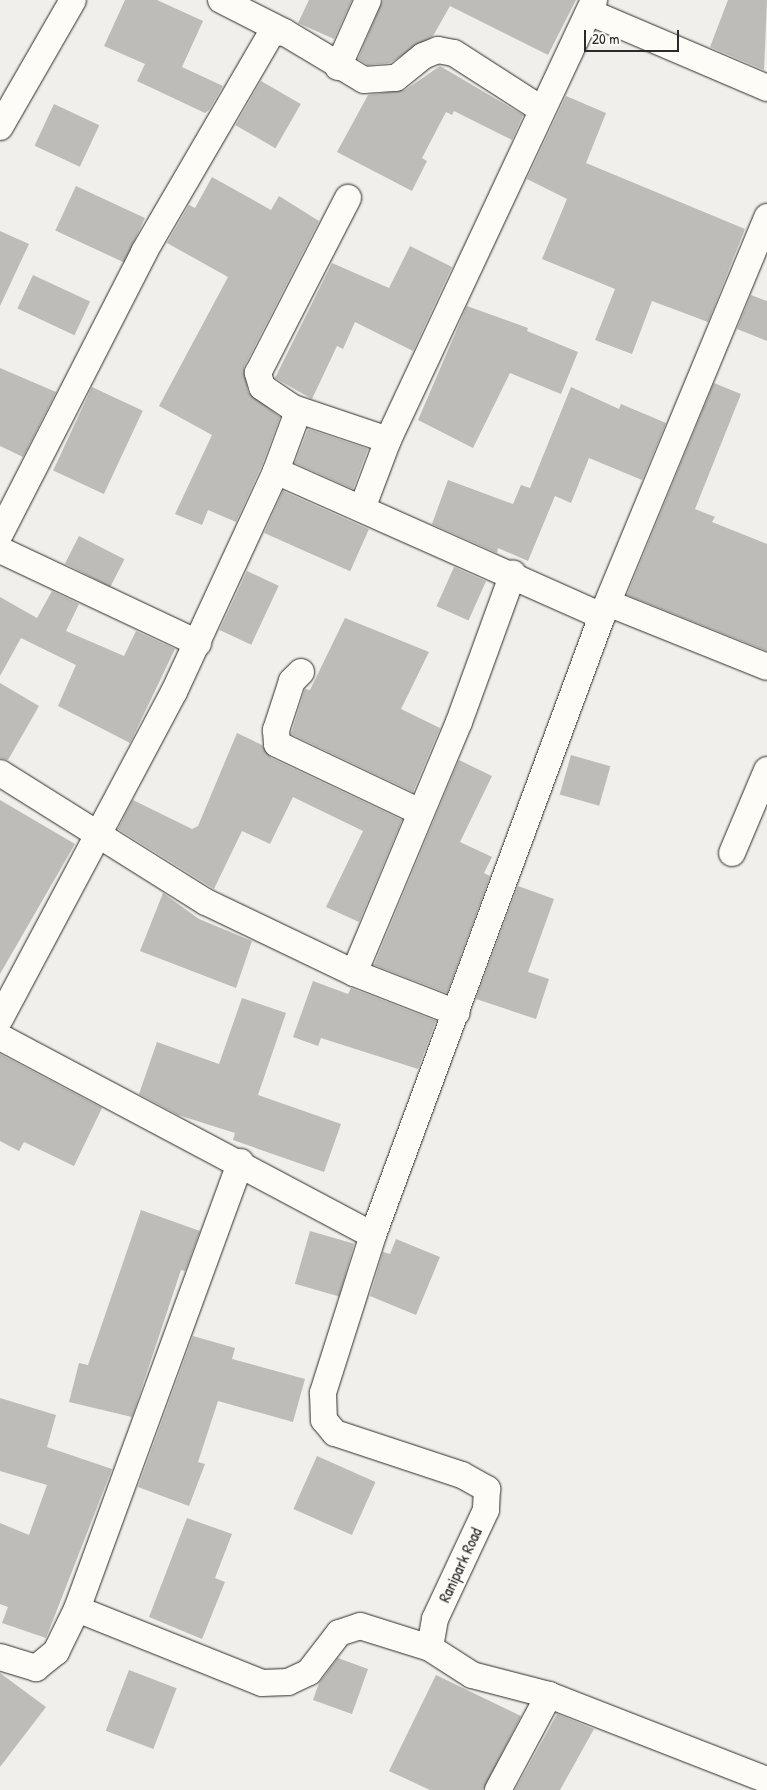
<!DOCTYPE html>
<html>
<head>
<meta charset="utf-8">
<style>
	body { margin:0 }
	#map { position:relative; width:767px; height:1790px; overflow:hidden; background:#f0efeb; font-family:"Patrick Hand",sans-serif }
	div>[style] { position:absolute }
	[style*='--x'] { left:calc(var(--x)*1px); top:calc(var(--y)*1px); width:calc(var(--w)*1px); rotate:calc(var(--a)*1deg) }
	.building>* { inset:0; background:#bdbcb8; transform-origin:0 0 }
	.roads { filter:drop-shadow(0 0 1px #2b2b2b) drop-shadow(0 0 1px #2b2b2b) }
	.street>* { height:26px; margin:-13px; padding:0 13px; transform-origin:13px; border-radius:13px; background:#fdfcf7 }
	span { translate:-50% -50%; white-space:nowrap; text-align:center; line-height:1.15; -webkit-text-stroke:4px #fdfcf7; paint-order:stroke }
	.street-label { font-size:16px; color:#2b2b2b }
	.scale { position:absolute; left:584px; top:30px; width:95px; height:22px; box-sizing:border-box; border:2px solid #2b2b2b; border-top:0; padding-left:6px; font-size:15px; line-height:18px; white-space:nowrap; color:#2b2b2b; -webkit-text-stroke:4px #fdfcf7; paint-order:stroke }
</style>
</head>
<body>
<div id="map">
	<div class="building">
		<i style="clip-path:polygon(125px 0,157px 0,203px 21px,182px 67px,223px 86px,209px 110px,205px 113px,137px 81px,145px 64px,104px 46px)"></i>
		<i style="clip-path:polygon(309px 0,352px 0,334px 39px,298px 23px)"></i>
		<i style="clip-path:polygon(383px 0,576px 0,548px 55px,450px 6px,433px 36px,390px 63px,368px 65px,358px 59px)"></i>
		<i style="clip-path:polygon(728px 0,767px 0,764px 70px,710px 47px)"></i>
		<i style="clip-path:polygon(440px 66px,523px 115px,512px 140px,454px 111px,452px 115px,446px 112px,422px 158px,427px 161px,412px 191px,337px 152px,368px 95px,405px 90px)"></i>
		<i style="left:261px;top:81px;width:46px;height:51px;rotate:30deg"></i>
		<i style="clip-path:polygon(566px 96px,606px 113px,586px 163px,745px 229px,708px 322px,652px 301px,632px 354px,595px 340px,615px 289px,542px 259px,567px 199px,527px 179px)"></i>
		<i style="left:54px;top:104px;width:50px;height:46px;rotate:25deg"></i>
		<i style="clip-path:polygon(212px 177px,271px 210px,279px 196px,319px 221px,244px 367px,248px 392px,280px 417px,262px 465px,236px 522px,208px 510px,202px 525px,175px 514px,212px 435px,159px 406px,228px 277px,167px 243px,189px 205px,195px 208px)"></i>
		<i style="left:76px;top:186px;width:76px;height:49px;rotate:25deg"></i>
		<i style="clip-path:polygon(0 231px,29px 244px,0 306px)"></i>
		<i style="clip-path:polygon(410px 246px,452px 267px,413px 351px,355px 322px,343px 349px,337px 346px,312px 399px,275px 378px,332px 263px,389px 288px)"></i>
		<i style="left:33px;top:275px;width:63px;height:37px;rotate:25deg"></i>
		<i style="clip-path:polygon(751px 295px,767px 301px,767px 341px,737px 329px)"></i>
		<i style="clip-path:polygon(467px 306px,528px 328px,527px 331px,578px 352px,561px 394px,510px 373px,473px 448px,418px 420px)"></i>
		<i style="clip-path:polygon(0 368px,56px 392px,23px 457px,0 446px)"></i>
		<i style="clip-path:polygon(714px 383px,741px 394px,695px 509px,715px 517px,712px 522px,767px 544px,767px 651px,627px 595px)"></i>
		<i style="left:92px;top:387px;width:56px;height:92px;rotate:25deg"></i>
		<i style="clip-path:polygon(571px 387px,619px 409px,621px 404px,666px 423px,642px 480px,589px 458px,571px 503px,555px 496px,528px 561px,498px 548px,497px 553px,432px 524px,448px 480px,513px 504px,521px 485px,530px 488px)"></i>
		<i style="clip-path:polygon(308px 429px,368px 449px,353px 489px,295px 463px)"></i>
		<i style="left:283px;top:491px;width:94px;height:46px;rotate:24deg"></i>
		<i style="left:79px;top:536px;width:51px;height:31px;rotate:27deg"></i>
		<i style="left:454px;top:567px;width:35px;height:43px;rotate:24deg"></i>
		<i style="left:247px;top:571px;width:35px;height:65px;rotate:25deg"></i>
		<i style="clip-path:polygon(52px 591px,79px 604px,66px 631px,124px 656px,136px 631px,175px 649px,130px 743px,58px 706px,76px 665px,21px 638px,0 676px,0 597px,37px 618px)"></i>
		<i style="clip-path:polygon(345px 618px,429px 652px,401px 709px,440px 728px,413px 792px,291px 734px,305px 689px,310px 690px)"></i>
		<i style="clip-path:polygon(0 683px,39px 706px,8px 760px,0 758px)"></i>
		<i style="clip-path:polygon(237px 733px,262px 745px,271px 758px,402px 820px,359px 922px,326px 907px,363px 831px,293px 797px,270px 844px,242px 831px,214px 889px,118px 829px,133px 800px,192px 829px,198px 826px)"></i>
		<i style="left:571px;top:755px;width:41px;height:41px;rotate:16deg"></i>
		<i style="clip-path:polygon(459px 760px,492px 776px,460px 842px,492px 857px,484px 873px,490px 876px,447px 993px,374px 965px)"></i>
		<i style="clip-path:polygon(0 800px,75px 844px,0 974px)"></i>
		<i style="clip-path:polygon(518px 886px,554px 899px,528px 972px,549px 979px,536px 1019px,476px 999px)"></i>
		<i style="clip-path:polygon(163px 893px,199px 919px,252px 941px,236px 988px,140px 951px)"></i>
		<i style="clip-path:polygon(313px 981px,348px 994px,351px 988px,436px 1021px,418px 1069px,321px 1038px,318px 1046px,293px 1037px)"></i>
		<i style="clip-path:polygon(242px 998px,286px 1013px,258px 1095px,341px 1124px,324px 1172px,233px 1140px,235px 1133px,178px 1115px,139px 1094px,157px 1042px,219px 1064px)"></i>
		<i style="clip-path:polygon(0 1054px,102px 1108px,74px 1166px,24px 1142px,19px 1151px,0 1141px)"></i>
		<i style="clip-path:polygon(141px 1210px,200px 1231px,185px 1271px,181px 1270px,132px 1417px,69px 1402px,79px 1363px,88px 1365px)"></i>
		<i style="left:310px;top:1231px;width:46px;height:55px;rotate:16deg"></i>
		<i style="clip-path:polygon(396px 1239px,440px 1257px,416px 1315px,370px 1296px,383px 1252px,390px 1254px)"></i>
		<i style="clip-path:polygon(193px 1336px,235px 1348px,232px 1359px,305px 1379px,293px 1422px,218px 1401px,198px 1462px,205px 1464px,189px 1506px,138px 1487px)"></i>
		<i style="clip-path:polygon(0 1398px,56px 1415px,47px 1447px,112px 1469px,46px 1638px,2px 1623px,8px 1607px,0 1604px,0 1523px,29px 1535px,47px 1485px,0 1471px)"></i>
		<i style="left:317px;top:1456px;width:64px;height:58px;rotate:24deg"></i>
		<i style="clip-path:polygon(187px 1518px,232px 1534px,215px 1578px,225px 1582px,202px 1639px,149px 1617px)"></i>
		<i style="clip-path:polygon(338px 1658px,368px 1669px,352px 1714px,313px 1700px,319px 1683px)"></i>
		<i style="left:129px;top:1670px;width:51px;height:65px;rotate:21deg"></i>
		<i style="clip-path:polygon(0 1673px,46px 1707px,0 1767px)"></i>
		<i style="clip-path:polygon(436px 1675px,521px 1716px,483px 1790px,430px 1790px,389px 1771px)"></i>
		<i style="clip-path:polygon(557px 1714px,594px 1729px,560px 1790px,515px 1790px)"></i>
	</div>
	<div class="roads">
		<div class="street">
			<i style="--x:221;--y:0;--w:71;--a:26.9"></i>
			<i style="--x:589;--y:12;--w:194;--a:23.1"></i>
			<i style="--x:338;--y:67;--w:73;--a:-65.9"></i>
			<i style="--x:0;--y:127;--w:146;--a:-60.1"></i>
			<i style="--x:293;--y:408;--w:100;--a:18.6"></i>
			<i style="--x:276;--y:471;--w:357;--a:24"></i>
			<i style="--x:363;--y:506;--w:71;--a:-69.3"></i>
			<i style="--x:388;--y:440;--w:486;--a:-64.9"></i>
			<i style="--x:0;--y:534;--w:317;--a:-62.9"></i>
			<i style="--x:144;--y:252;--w:252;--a:-59.8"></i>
			<i style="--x:271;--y:34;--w:13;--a:-9"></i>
			<i style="--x:284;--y:32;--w:93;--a:31"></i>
			<i style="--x:364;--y:80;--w:32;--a:-4"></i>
			<i style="--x:396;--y:78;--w:35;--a:-39"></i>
			<i style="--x:423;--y:56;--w:16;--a:-22"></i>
			<i style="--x:438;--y:50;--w:16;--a:11"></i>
			<i style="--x:454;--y:53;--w:103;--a:32.8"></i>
			<i style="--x:0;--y:550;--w:219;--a:25.2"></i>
			<i style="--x:608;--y:603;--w:171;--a:21.9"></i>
			<i style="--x:301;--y:672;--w:13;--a:135"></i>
			<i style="--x:292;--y:681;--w:52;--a:108.1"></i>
			<i style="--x:276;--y:730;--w:14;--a:86"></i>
			<i style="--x:277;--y:744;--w:158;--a:25.4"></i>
			<i style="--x:0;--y:773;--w:243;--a:32.1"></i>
			<i style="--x:206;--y:902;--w:164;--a:25.6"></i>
			<i style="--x:354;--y:973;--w:110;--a:21.2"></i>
			<i style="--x:732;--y:853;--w:90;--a:-67.1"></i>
			<i style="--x:354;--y:973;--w:272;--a:-67.3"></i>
			<i style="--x:459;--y:722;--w:158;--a:-70"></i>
			<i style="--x:0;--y:1019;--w:370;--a:-62"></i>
			<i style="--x:174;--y:692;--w:243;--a:-65.2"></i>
			<i style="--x:276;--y:471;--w:58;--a:-69.7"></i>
			<i style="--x:296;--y:417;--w:9;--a:-108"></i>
			<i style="--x:293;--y:408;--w:37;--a:-146"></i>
			<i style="--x:262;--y:387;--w:15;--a:-106"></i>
			<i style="--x:258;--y:373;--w:197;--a:-62.8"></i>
			<i style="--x:0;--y:1037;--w:422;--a:28"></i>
			<i style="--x:373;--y:1235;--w:660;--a:-69.7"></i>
			<i style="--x:602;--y:616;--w:432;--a:-67.5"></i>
			<i style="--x:373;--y:1235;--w:166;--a:107.6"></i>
			<i style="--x:323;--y:1393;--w:27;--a:88"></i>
			<i style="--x:324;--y:1420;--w:17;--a:50"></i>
			<i style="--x:335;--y:1433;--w:134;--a:18.3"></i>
			<i style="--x:462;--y:1475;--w:29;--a:29"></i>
			<i style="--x:487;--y:1489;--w:21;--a:93"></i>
			<i style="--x:486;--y:1510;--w:120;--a:115.1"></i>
			<i style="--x:435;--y:1619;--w:29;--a:100"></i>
			<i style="--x:430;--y:1648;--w:50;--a:32.7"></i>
			<i style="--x:472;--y:1675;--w:80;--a:14.6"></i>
			<i style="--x:549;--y:1695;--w:234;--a:21.3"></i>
			<i style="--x:77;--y:1609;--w:199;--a:21.8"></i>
			<i style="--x:262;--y:1683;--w:26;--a:-2"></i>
			<i style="--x:288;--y:1682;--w:23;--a:-25"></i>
			<i style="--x:309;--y:1672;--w:49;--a:-52.4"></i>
			<i style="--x:339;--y:1633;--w:22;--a:-18"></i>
			<i style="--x:360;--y:1626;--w:73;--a:17.4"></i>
			<i style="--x:0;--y:1657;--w:38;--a:17"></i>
			<i style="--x:36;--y:1668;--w:26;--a:-39"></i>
			<i style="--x:56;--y:1652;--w:48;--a:-64"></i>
			<i style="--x:77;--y:1609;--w:476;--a:-69.9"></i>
			<i style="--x:498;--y:1790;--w:108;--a:-61.8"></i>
		</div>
	</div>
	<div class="street-label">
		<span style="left:460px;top:1565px;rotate:-65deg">Ranipark Road</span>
	</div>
	<div class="scale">20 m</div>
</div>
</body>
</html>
